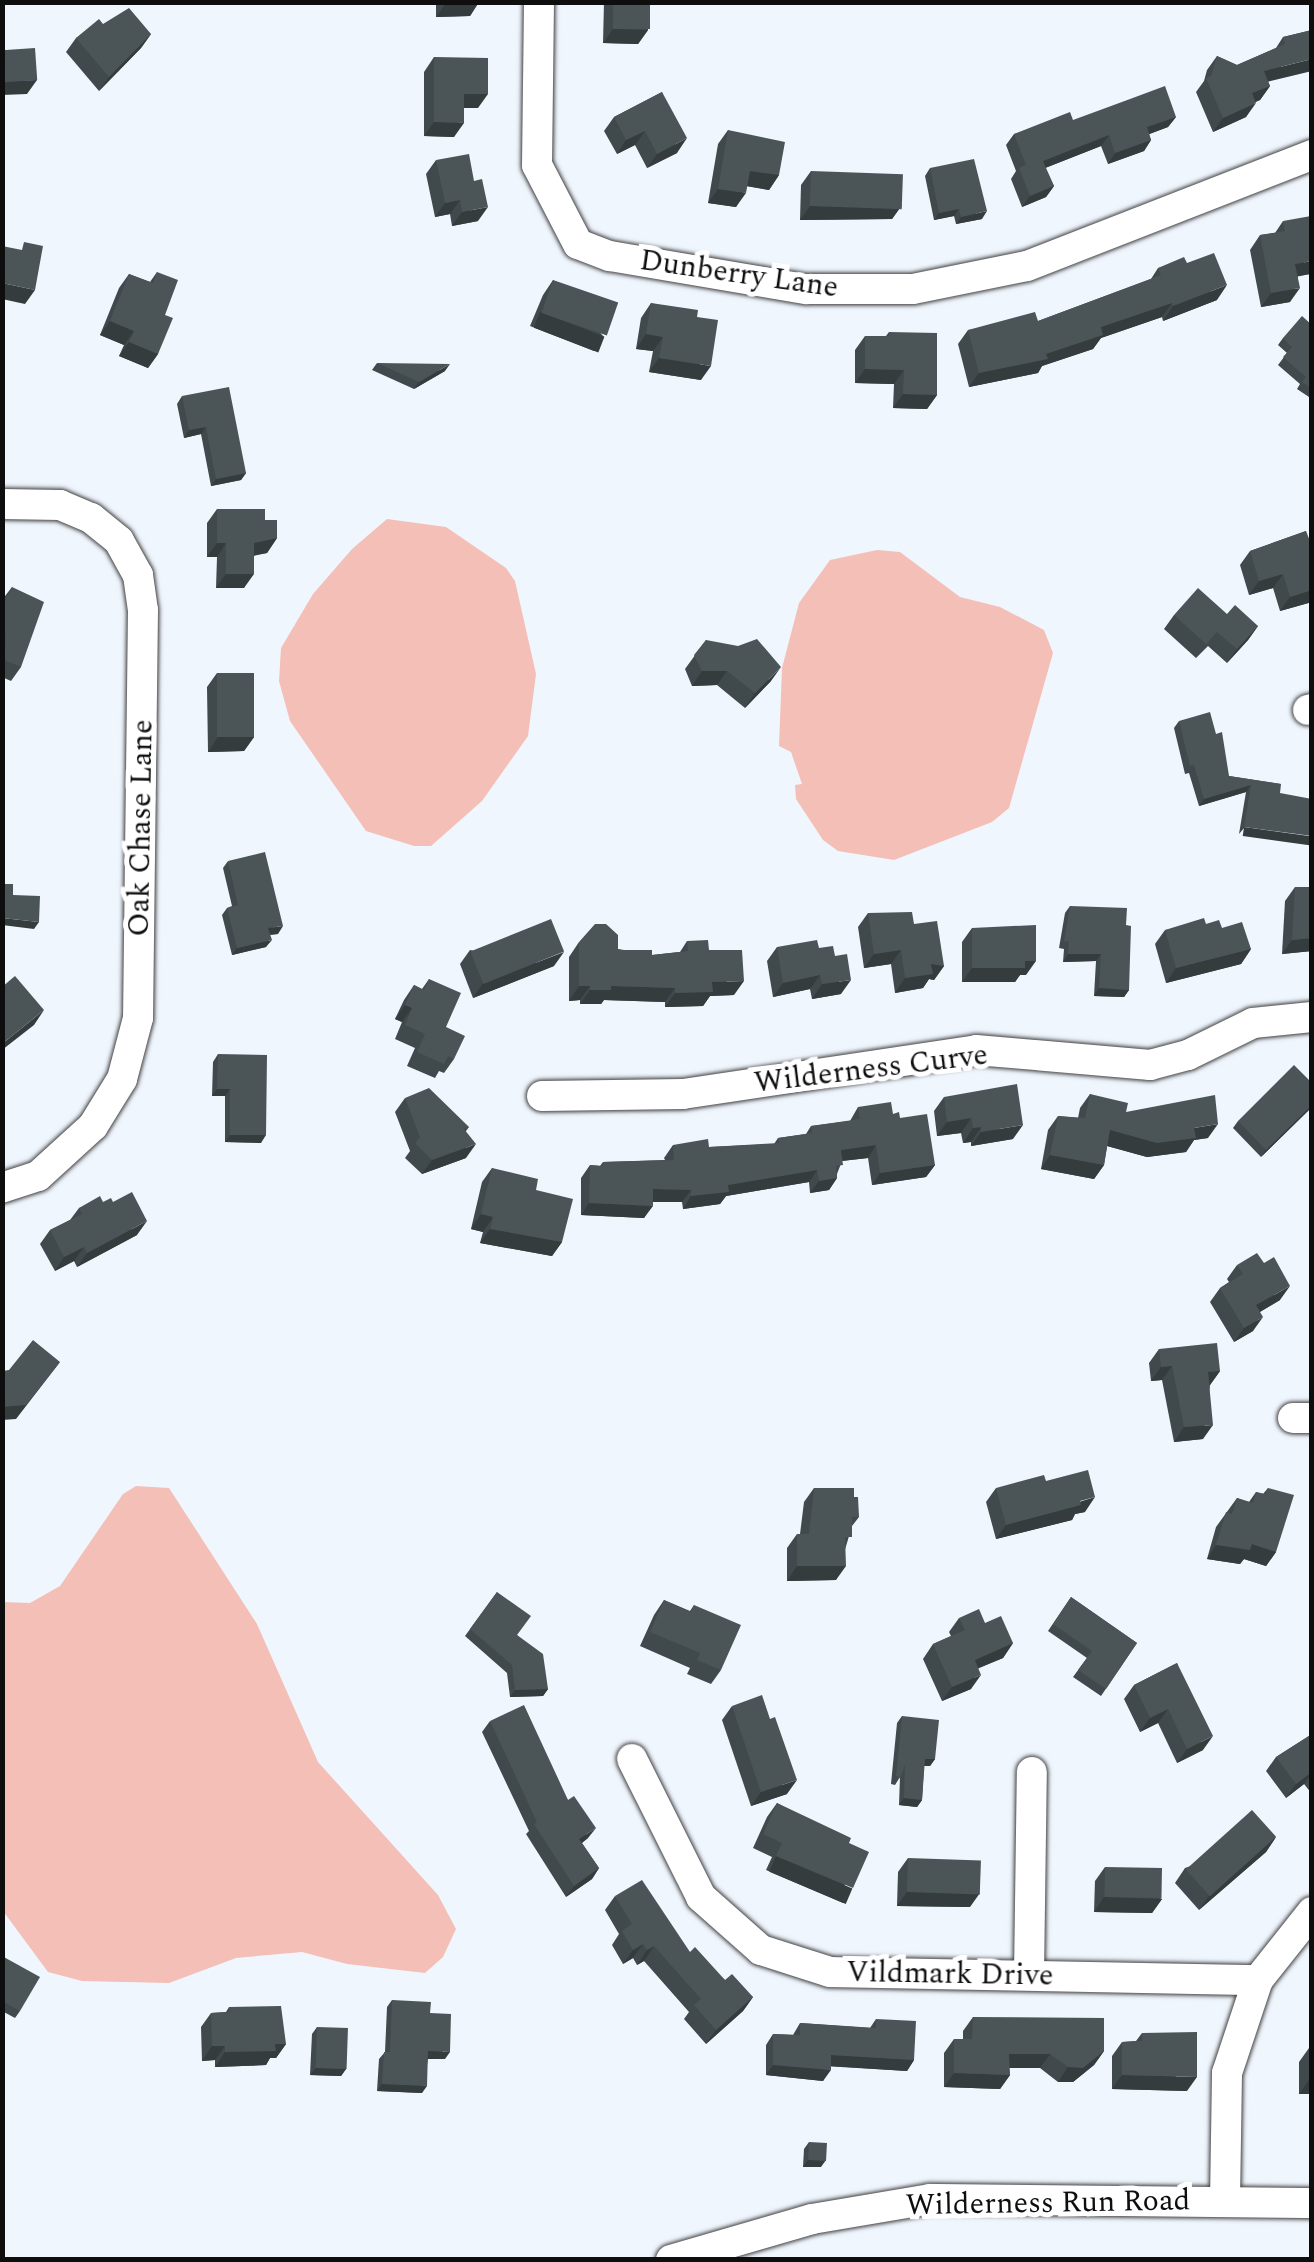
<!DOCTYPE html>
<html>
<head>
<meta charset="utf-8">
<style>
	body { margin:0 }
	#map { position:relative; width:1314px; height:2262px; overflow:hidden; background:#f0f6fe; font-family:Spectral,serif }
	div>[style] { position:absolute }
	[style*='--x'] { left:calc(var(--x)*1px); top:calc(var(--y)*1px); width:calc(var(--w)*1px); rotate:calc(var(--a)*1deg) }
	.water>* { inset:0; background:#f4bfb7 }
	.roads { filter:drop-shadow(0 0 2px #414141) drop-shadow(0 0 2px #414141) }
	.minor>* { height:30px; margin:-15px; padding:0 15px; transform-origin:15px; border-radius:15px; background:#fff }
	.wall>* { inset:0; background:#40494b }
	.shaded-wall>* { inset:0; background:#343c3d; transform-origin:0 0 }
	.building>* { inset:0; background:#4b5557; transform-origin:0 0 }
	span { translate:-50% -50%; white-space:nowrap; text-align:center; line-height:1.15; -webkit-text-stroke:10px #fff; paint-order:stroke }
	.street-label { font-size:30px; color:#0e0e0e }
	.frame { position:absolute; inset:0; border:5px solid #0e0e0e; pointer-events:none }
</style>
</head>
<body>
<div id="map">
	<div class="water">
		<i style="clip-path:polygon(387px 519px,446px 527px,506px 568px,515px 581px,536px 674px,528px 736px,482px 801px,431px 846px,414px 846px,366px 831px,290px 721px,279px 681px,281px 648px,313px 594px,352px 549px)"></i>
		<i style="clip-path:polygon(877px 550px,900px 552px,960px 597px,1000px 607px,1044px 630px,1053px 653px,1009px 808px,992px 822px,894px 860px,838px 851px,823px 840px,796px 799px,795px 785px,802px 784px,791px 752px,779px 746px,782px 668px,799px 603px,830px 560px)"></i>
		<i style="clip-path:polygon(136px 1486px,169px 1488px,257px 1624px,318px 1762px,438px 1895px,456px 1929px,443px 1957px,425px 1973px,347px 1964px,302px 1952px,236px 1958px,169px 1983px,82px 1981px,48px 1972px,3px 1911px,3px 1602px,30px 1603px,60px 1586px,123px 1494px)"></i>
	</div>
	<div class="roads">
		<div class="minor">
			<i style="--x:539;--y:2;--w:163;--a:90.7"></i>
			<i style="--x:537;--y:165;--w:89;--a:62.6"></i>
			<i style="--x:578;--y:244;--w:34;--a:21"></i>
			<i style="--x:610;--y:256;--w:199;--a:9.6"></i>
			<i style="--x:806;--y:289;--w:107;--a:0"></i>
			<i style="--x:913;--y:289;--w:116;--a:-11.4"></i>
			<i style="--x:1027;--y:266;--w:306;--a:-21.3"></i>
			<i style="--x:2;--y:504;--w:58;--a:1"></i>
			<i style="--x:60;--y:505;--w:34;--a:23"></i>
			<i style="--x:91;--y:518;--w:36;--a:39"></i>
			<i style="--x:119;--y:541;--w:39;--a:61"></i>
			<i style="--x:138;--y:575;--w:35;--a:82"></i>
			<i style="--x:143;--y:610;--w:408;--a:90.7"></i>
			<i style="--x:138;--y:1018;--w:63;--a:104.7"></i>
			<i style="--x:122;--y:1079;--w:55;--a:121.7"></i>
			<i style="--x:93;--y:1126;--w:74;--a:137.7"></i>
			<i style="--x:38;--y:1176;--w:38;--a:162"></i>
			<i style="--x:1308;--y:710;--w:4;--a:-14"></i>
			<i style="--x:542;--y:1096;--w:141;--a:-0.8"></i>
			<i style="--x:683;--y:1094;--w:296;--a:-8.5"></i>
			<i style="--x:976;--y:1050;--w:175;--a:4.9"></i>
			<i style="--x:1150;--y:1065;--w:39;--a:-15"></i>
			<i style="--x:1188;--y:1055;--w:72;--a:-26.2"></i>
			<i style="--x:1253;--y:1023;--w:59;--a:-5.8"></i>
			<i style="--x:1293;--y:1418;--w:19;--a:0"></i>
			<i style="--x:632;--y:1759;--w:154;--a:63.4"></i>
			<i style="--x:701;--y:1897;--w:80;--a:41.5"></i>
			<i style="--x:761;--y:1950;--w:72;--a:17.7"></i>
			<i style="--x:830;--y:1972;--w:428;--a:1.1"></i>
			<i style="--x:1029;--y:1975;--w:203;--a:-89.2"></i>
			<i style="--x:1225;--y:2201;--w:128;--a:-89.1"></i>
			<i style="--x:1227;--y:2073;--w:98;--a:-71.6"></i>
			<i style="--x:1258;--y:1980;--w:87;--a:-51.5"></i>
			<i style="--x:671;--y:2260;--w:147;--a:-16.2"></i>
			<i style="--x:812;--y:2219;--w:120;--a:-9.6"></i>
			<i style="--x:930;--y:2199;--w:382;--a:0.6"></i>
		</div>
	</div>
	<div class="wall">
		<i style="clip-path:polygon(436px 2px,479px 2px,470px 16px,436px 17px)"></i>
		<i style="clip-path:polygon(604px 2px,650px 2px,648px 30px,638px 44px,603px 43px)"></i>
		<i style="clip-path:polygon(103px 24px,151px 34px,141px 48px,99px 91px,66px 52px,76px 38px)"></i>
		<i style="clip-path:polygon(1312px 30px,1268px 82px,1270px 86px,1260px 100px,1255px 102px,1246px 117px,1213px 132px,1196px 92px,1204px 81px,1207px 70px,1217px 56px,1237px 65px,1276px 48px,1283px 37px)"></i>
		<i style="clip-path:polygon(434px 57px,478px 108px,464px 108px,454px 137px,424px 136px,424px 72px)"></i>
		<i style="clip-path:polygon(662px 92px,677px 153px,647px 168px,635px 145px,617px 154px,604px 131px,614px 117px)"></i>
		<i style="clip-path:polygon(1176px 117px,1168px 127px,1149px 134px,1151px 140px,1144px 151px,1108px 164px,1101px 146px,1045px 168px,1054px 186px,1046px 197px,1022px 207px,1011px 179px,1016px 171px,1006px 145px,1014px 134px,1073px 120px)"></i>
		<i style="clip-path:polygon(728px 130px,779px 175px,769px 190px,747px 186px,736px 207px,708px 203px,718px 144px)"></i>
		<i style="clip-path:polygon(436px 160px,478px 221px,452px 226px,450px 214px,435px 217px,426px 174px)"></i>
		<i style="clip-path:polygon(930px 168px,982px 219px,956px 224px,954px 216px,934px 220px,925px 176px)"></i>
		<i style="clip-path:polygon(811px 171px,902px 205px,892px 219px,800px 220px,801px 185px)"></i>
		<i style="clip-path:polygon(1283px 221px,1310px 274px,1298px 276px,1290px 302px,1261px 307px,1250px 250px,1260px 235px,1275px 233px)"></i>
		<i style="clip-path:polygon(1187px 263px,1217px 300px,1163px 321px,1162px 317px,1101px 338px,1093px 349px,1042px 366px,1038px 373px,969px 387px,958px 344px,968px 330px,1038px 321px,1151px 279px,1158px 268px)"></i>
		<i style="clip-path:polygon(157px 272px,165px 315px,158px 354px,148px 368px,119px 356px,124px 345px,100px 335px,119px 288px,129px 274px,150px 282px)"></i>
		<i style="clip-path:polygon(553px 280px,604px 337px,594px 351px,530px 326px,543px 295px)"></i>
		<i style="clip-path:polygon(651px 303px,697px 317px,701px 380px,649px 372px,653px 351px,636px 349px,641px 318px)"></i>
		<i style="clip-path:polygon(1312px 325px,1312px 399px,1297px 389px,1300px 384px,1278px 365px,1287px 353px,1278px 345px,1283px 338px)"></i>
		<i style="clip-path:polygon(889px 332px,937px 395px,927px 409px,893px 408px,894px 384px,855px 383px,855px 350px,865px 336px,886px 336px)"></i>
		<i style="clip-path:polygon(377px 363px,445px 371px,414px 389px,372px 370px)"></i>
		<i style="clip-path:polygon(182px 396px,246px 473px,241px 480px,211px 486px,201px 434px,184px 438px,177px 404px)"></i>
		<i style="clip-path:polygon(217px 509px,277px 538px,267px 553px,254px 555px,244px 588px,216px 588px,217px 557px,207px 557px,207px 523px)"></i>
		<i style="clip-path:polygon(1306px 531px,1312px 602px,1280px 611px,1273px 588px,1249px 595px,1240px 565px,1250px 551px)"></i>
		<i style="clip-path:polygon(12px 587px,21px 667px,11px 681px,2px 677px,2px 600px)"></i>
		<i style="clip-path:polygon(1227px 614px,1258px 626px,1248px 640px,1227px 663px,1208px 646px,1196px 658px,1164px 629px,1174px 615px)"></i>
		<i style="clip-path:polygon(706px 640px,771px 681px,745px 708px,717px 685px,692px 686px,685px 669px)"></i>
		<i style="clip-path:polygon(217px 673px,254px 737px,244px 751px,208px 752px,207px 687px)"></i>
		<i style="clip-path:polygon(1179px 721px,1229px 776px,1281px 784px,1239px 834px,1246px 792px,1199px 806px,1189px 773px,1185px 774px,1174px 728px)"></i>
		<i style="clip-path:polygon(228px 861px,278px 934px,270px 935px,266px 947px,232px 955px,222px 915px,227px 908px,232px 906px,223px 868px)"></i>
		<i style="clip-path:polygon(1295px 887px,1312px 951px,1282px 954px,1285px 901px)"></i>
		<i style="clip-path:polygon(1070px 906px,1126px 925px,1129px 990px,1124px 997px,1094px 996px,1096px 961px,1063px 962px,1064px 949px,1059px 948px,1065px 913px)"></i>
		<i style="clip-path:polygon(868px 913px,914px 924px,944px 966px,934px 980px,929px 979px,923px 988px,895px 993px,891px 964px,864px 968px,858px 927px)"></i>
		<i style="clip-path:polygon(1206px 924px,1222px 928px,1251px 949px,1241px 964px,1166px 983px,1155px 944px,1165px 930px)"></i>
		<i style="clip-path:polygon(972px 928px,1026px 975px,1020px 975px,1015px 982px,962px 982px,962px 942px)"></i>
		<i style="clip-path:polygon(687px 941px,709px 950px,734px 995px,710px 996px,703px 1006px,665px 1007px,665px 1002px,604px 1000px,601px 1004px,580px 1004px,580px 1000px,569px 1001px,569px 957px,579px 942px,652px 955px,680px 952px)"></i>
		<i style="clip-path:polygon(777px 947px,819px 948px,835px 956px,841px 994px,812px 999px,810px 989px,773px 997px,767px 961px)"></i>
		<i style="clip-path:polygon(470px 950px,554px 966px,473px 998px,460px 964px)"></i>
		<i style="clip-path:polygon(429px 979px,446px 1027px,454px 1059px,444px 1073px,439px 1071px,435px 1078px,407px 1066px,415px 1048px,395px 1039px,402px 1022px,395px 1019px,404px 1000px,414px 985px,422px 989px)"></i>
		<i style="clip-path:polygon(218px 1054px,261px 1143px,225px 1142px,225px 1096px,212px 1096px,213px 1062px)"></i>
		<i style="clip-path:polygon(1090px 1094px,1126px 1112px,1208px 1138px,1194px 1140px,1186px 1152px,1147px 1157px,1107px 1146px,1104px 1165px,1094px 1179px,1041px 1169px,1048px 1130px,1058px 1116px,1078px 1118px,1080px 1108px)"></i>
		<i style="clip-path:polygon(944px 1097px,1013px 1139px,971px 1146px,971px 1142px,963px 1143px,961px 1133px,937px 1136px,934px 1111px)"></i>
		<i style="clip-path:polygon(405px 1098px,469px 1127px,466px 1131px,466px 1158px,422px 1174px,405px 1158px,410px 1151px,395px 1112px)"></i>
		<i style="clip-path:polygon(858px 1107px,893px 1114px,900px 1118px,935px 1165px,926px 1177px,872px 1185px,868px 1158px,842px 1161px,837px 1174px,837px 1178px,829px 1190px,810px 1193px,809px 1182px,726px 1196px,720px 1204px,683px 1209px,682px 1202px,653px 1202px,644px 1218px,581px 1215px,581px 1178px,590px 1165px,600px 1166px,603px 1162px,665px 1160px,664px 1158px,673px 1145px,709px 1147px,774px 1144px,778px 1138px,806px 1134px,811px 1126px,850px 1121px)"></i>
		<i style="clip-path:polygon(1312px 1107px,1261px 1157px,1233px 1128px,1238px 1121px)"></i>
		<i style="clip-path:polygon(492px 1168px,536px 1190px,562px 1242px,552px 1256px,480px 1243px,483px 1232px,471px 1229px,482px 1182px)"></i>
		<i style="clip-path:polygon(103px 1202px,137px 1235px,77px 1267px,74px 1261px,55px 1271px,40px 1244px,50px 1230px,70px 1220px,79px 1208px)"></i>
		<i style="clip-path:polygon(1237px 1265px,1280px 1300px,1260px 1312px,1253px 1331px,1234px 1342px,1210px 1302px,1220px 1288px,1229px 1282px,1227px 1279px)"></i>
		<i style="clip-path:polygon(1159px 1349px,1220px 1371px,1210px 1385px,1203px 1439px,1174px 1442px,1162px 1380px,1151px 1381px,1149px 1363px)"></i>
		<i style="clip-path:polygon(814px 1488px,854px 1497px,859px 1517px,852px 1526px,836px 1580px,787px 1581px,787px 1548px,797px 1534px,800px 1534px,804px 1502px)"></i>
		<i style="clip-path:polygon(996px 1488px,1085px 1512px,1075px 1514px,1072px 1520px,996px 1539px,986px 1502px)"></i>
		<i style="clip-path:polygon(1268px 1488px,1276px 1552px,1266px 1566px,1244px 1559px,1240px 1564px,1207px 1559px,1216px 1527px,1237px 1498px,1249px 1502px,1256px 1492px,1263px 1494px)"></i>
		<i style="clip-path:polygon(497px 1592px,517px 1635px,548px 1689px,543px 1696px,510px 1697px,507px 1673px,465px 1636px)"></i>
		<i style="clip-path:polygon(1071px 1597px,1137px 1643px,1101px 1696px,1073px 1677px,1087px 1658px,1048px 1631px)"></i>
		<i style="clip-path:polygon(664px 1600px,690px 1611px,694px 1605px,721px 1670px,711px 1684px,687px 1674px,690px 1668px,640px 1646px,654px 1615px)"></i>
		<i style="clip-path:polygon(959px 1618px,985px 1623px,1013px 1643px,1003px 1658px,978px 1668px,971px 1689px,942px 1701px,923px 1659px,933px 1644px,951px 1636px,949px 1632px)"></i>
		<i style="clip-path:polygon(1177px 1663px,1203px 1750px,1177px 1763px,1158px 1723px,1140px 1732px,1124px 1699px,1134px 1685px)"></i>
		<i style="clip-path:polygon(732px 1706px,787px 1794px,751px 1806px,722px 1720px)"></i>
		<i style="clip-path:polygon(902px 1716px,935px 1759px,930px 1766px,924px 1766px,922px 1800px,917px 1807px,899px 1805px,900px 1777px,895px 1785px,891px 1784px,897px 1723px)"></i>
		<i style="clip-path:polygon(490px 1721px,568px 1800px,588px 1838px,582px 1843px,599px 1868px,592px 1879px,566px 1897px,526px 1834px,529px 1831px,482px 1732px)"></i>
		<i style="clip-path:polygon(1312px 1734px,1312px 1794px,1304px 1784px,1286px 1798px,1266px 1771px,1276px 1757px)"></i>
		<i style="clip-path:polygon(777px 1803px,849px 1843px,843px 1903px,766px 1870px,772px 1857px,753px 1848px,767px 1817px)"></i>
		<i style="clip-path:polygon(1276px 1837px,1266px 1852px,1199px 1910px,1175px 1883px,1185px 1868px)"></i>
		<i style="clip-path:polygon(908px 1858px,970px 1907px,897px 1906px,898px 1872px)"></i>
		<i style="clip-path:polygon(1105px 1867px,1162px 1899px,1152px 1913px,1094px 1912px,1095px 1881px)"></i>
		<i style="clip-path:polygon(615px 1896px,725px 1980px,753px 1997px,743px 2011px,706px 2044px,684px 2019px,689px 2012px,644px 1961px,637px 1965px,633px 1958px,623px 1964px,612px 1945px,619px 1934px,605px 1910px)"></i>
		<i style="clip-path:polygon(2px 1956px,20px 2011px,15px 2018px,2px 2011px)"></i>
		<i style="clip-path:polygon(392px 2000px,430px 2013px,445px 2059px,428px 2059px,422px 2093px,377px 2091px,379px 2059px,385px 2052px,387px 2007px)"></i>
		<i style="clip-path:polygon(229px 2007px,286px 2044px,276px 2058px,270px 2058px,266px 2065px,215px 2067px,215px 2060px,202px 2061px,201px 2027px,211px 2013px,226px 2012px)"></i>
		<i style="clip-path:polygon(973px 2017px,1104px 2051px,1094px 2065px,1073px 2082px,1058px 2082px,1040px 2068px,1009px 2068px,1010px 2075px,1000px 2089px,944px 2087px,944px 2053px,954px 2039px,963px 2039px,963px 2031px)"></i>
		<i style="clip-path:polygon(876px 2019px,914px 2060px,907px 2071px,831px 2066px,823px 2081px,766px 2075px,766px 2045px,773px 2034px,793px 2035px,800px 2023px,870px 2028px)"></i>
		<i style="clip-path:polygon(317px 2027px,346px 2069px,341px 2076px,310px 2075px,312px 2034px)"></i>
		<i style="clip-path:polygon(1142px 2033px,1187px 2091px,1112px 2089px,1112px 2056px,1122px 2042px,1136px 2041px)"></i>
		<i style="clip-path:polygon(1309px 2048px,1312px 2048px,1312px 2094px,1299px 2094px,1299px 2062px)"></i>
		<i style="clip-path:polygon(809px 2142px,821px 2167px,803px 2167px,804px 2149px)"></i>
	</div>
	<div class="shaded-wall">
		<i style="clip-path:polygon(479px 2px,470px 16px,436px 17px,446px 3px)"></i>
		<i style="clip-path:polygon(613px 29px,648px 30px,638px 44px,603px 43px)"></i>
		<i style="clip-path:polygon(151px 34px,141px 48px,99px 91px,109px 77px)"></i>
		<i style="clip-path:polygon(1312px 59px,1312px 71px,1254px 85px,1264px 71px)"></i>
		<i style="clip-path:polygon(37px 80px,27px 94px,2px 95px,2px 81px)"></i>
		<i style="clip-path:polygon(1270px 86px,1260px 100px,1242px 108px,1252px 93px)"></i>
		<i style="clip-path:polygon(464px 94px,488px 94px,478px 108px,454px 108px)"></i>
		<i style="clip-path:polygon(1256px 103px,1246px 117px,1213px 132px,1223px 118px)"></i>
		<i style="clip-path:polygon(1176px 117px,1168px 127px,1139px 138px,1147px 127px)"></i>
		<i style="clip-path:polygon(434px 122px,464px 123px,454px 137px,424px 136px)"></i>
		<i style="clip-path:polygon(645px 131px,635px 145px,617px 154px,626px 140px)"></i>
		<i style="clip-path:polygon(1109px 135px,1101px 146px,1035px 172px,1043px 161px)"></i>
		<i style="clip-path:polygon(687px 138px,677px 153px,647px 168px,657px 154px)"></i>
		<i style="clip-path:polygon(1151px 140px,1144px 151px,1108px 164px,1115px 153px)"></i>
		<i style="clip-path:polygon(750px 171px,779px 175px,769px 190px,740px 185px)"></i>
		<i style="clip-path:polygon(1054px 186px,1046px 197px,1022px 207px,1030px 196px)"></i>
		<i style="clip-path:polygon(718px 189px,746px 193px,736px 207px,708px 203px)"></i>
		<i style="clip-path:polygon(460px 200px,450px 214px,435px 217px,445px 203px)"></i>
		<i style="clip-path:polygon(902px 205px,892px 219px,800px 220px,810px 206px)"></i>
		<i style="clip-path:polygon(488px 207px,478px 221px,452px 226px,462px 212px)"></i>
		<i style="clip-path:polygon(959px 209px,954px 216px,934px 220px,939px 213px)"></i>
		<i style="clip-path:polygon(987px 211px,982px 219px,956px 224px,961px 217px)"></i>
		<i style="clip-path:polygon(1312px 261px,1312px 272px,1310px 274px,1285px 279px,1295px 264px)"></i>
		<i style="clip-path:polygon(2px 283px,35px 290px,25px 304px,2px 299px)"></i>
		<i style="clip-path:polygon(1227px 285px,1217px 300px,1163px 321px,1173px 306px)"></i>
		<i style="clip-path:polygon(1300px 288px,1290px 302px,1261px 307px,1271px 293px)"></i>
		<i style="clip-path:polygon(1172px 303px,1162px 317px,1101px 338px,1093px 349px,1042px 366px,1038px 373px,969px 387px,979px 373px,1046px 354px,1101px 327px)"></i>
		<i style="left:540px;top:312px;width:69px;height:17px;rotate:21deg"></i>
		<i style="clip-path:polygon(110px 321px,134px 331px,124px 345px,100px 335px)"></i>
		<i style="clip-path:polygon(646px 334px,663px 337px,653px 351px,636px 349px)"></i>
		<i style="clip-path:polygon(129px 342px,158px 354px,148px 368px,119px 356px)"></i>
		<i style="clip-path:polygon(659px 358px,711px 366px,701px 380px,649px 372px)"></i>
		<i style="clip-path:polygon(450px 364px,445px 371px,414px 389px,419px 382px)"></i>
		<i style="clip-path:polygon(865px 369px,904px 370px,894px 384px,855px 383px)"></i>
		<i style="clip-path:polygon(903px 394px,937px 395px,927px 409px,893px 408px)"></i>
		<i style="clip-path:polygon(206px 427px,201px 434px,184px 438px,189px 430px)"></i>
		<i style="clip-path:polygon(246px 473px,241px 480px,211px 486px,216px 479px)"></i>
		<i style="clip-path:polygon(277px 538px,267px 553px,244px 558px,254px 543px)"></i>
		<i style="clip-path:polygon(217px 543px,226px 543px,217px 557px,207px 557px)"></i>
		<i style="clip-path:polygon(226px 574px,254px 574px,244px 588px,216px 588px)"></i>
		<i style="clip-path:polygon(1283px 574px,1273px 588px,1249px 595px,1259px 581px)"></i>
		<i style="clip-path:polygon(1312px 590px,1312px 602px,1280px 611px,1290px 597px)"></i>
		<i style="clip-path:polygon(1258px 626px,1248px 640px,1227px 663px,1237px 649px)"></i>
		<i style="clip-path:polygon(781px 667px,771px 681px,745px 708px,755px 693px)"></i>
		<i style="clip-path:polygon(702px 671px,727px 671px,717px 685px,692px 686px)"></i>
		<i style="clip-path:polygon(218px 737px,254px 737px,244px 751px,208px 752px)"></i>
		<i style="clip-path:polygon(1251px 785px,1246px 792px,1199px 806px,1204px 799px)"></i>
		<i style="left:1244px;top:827px;width:69px;height:9px;rotate:8deg"></i>
		<i style="clip-path:polygon(2px 918px,39px 922px,34px 929px,2px 925px)"></i>
		<i style="clip-path:polygon(283px 926px,278px 934px,263px 935px,268px 928px)"></i>
		<i style="clip-path:polygon(1312px 938px,1312px 951px,1282px 954px,1292px 940px)"></i>
		<i style="clip-path:polygon(272px 940px,266px 947px,232px 955px,237px 948px)"></i>
		<i style="clip-path:polygon(1251px 949px,1241px 964px,1166px 983px,1176px 968px)"></i>
		<i style="clip-path:polygon(901px 950px,891px 964px,864px 968px,874px 954px)"></i>
		<i style="clip-path:polygon(564px 952px,554px 966px,473px 998px,483px 983px)"></i>
		<i style="clip-path:polygon(1068px 954px,1101px 954px,1096px 961px,1063px 962px)"></i>
		<i style="clip-path:polygon(1025px 961px,1036px 961px,1026px 975px,1020px 975px,1015px 982px,962px 982px,972px 968px)"></i>
		<i style="clip-path:polygon(931px 964px,944px 966px,934px 980px,929px 979px,923px 988px,895px 993px,905px 978px)"></i>
		<i style="clip-path:polygon(820px 975px,810px 989px,773px 997px,783px 983px)"></i>
		<i style="clip-path:polygon(851px 980px,841px 994px,812px 999px,822px 984px)"></i>
		<i style="clip-path:polygon(744px 981px,734px 995px,710px 996px,703px 1006px,665px 1007px,675px 993px,712px 982px)"></i>
		<i style="clip-path:polygon(579px 986px,590px 986px,580px 1000px,569px 1001px)"></i>
		<i style="clip-path:polygon(611px 986px,675px 988px,665px 1002px,604px 1000px,601px 1004px,580px 1004px,590px 990px)"></i>
		<i style="clip-path:polygon(1099px 988px,1129px 990px,1124px 997px,1094px 996px)"></i>
		<i style="clip-path:polygon(405px 1005px,412px 1008px,402px 1022px,395px 1019px)"></i>
		<i style="clip-path:polygon(44px 1010px,34px 1025px,2px 1050px,2px 1044px)"></i>
		<i style="clip-path:polygon(217px 1089px,230px 1089px,225px 1096px,212px 1096px)"></i>
		<i style="clip-path:polygon(1312px 1105px,1312px 1107px,1261px 1157px,1266px 1150px)"></i>
		<i style="clip-path:polygon(971px 1118px,961px 1133px,937px 1136px,947px 1122px)"></i>
		<i style="clip-path:polygon(1218px 1124px,1208px 1138px,1194px 1140px,1186px 1152px,1147px 1157px,1100px 1144px,1110px 1130px,1194px 1128px)"></i>
		<i style="clip-path:polygon(1023px 1125px,1013px 1139px,971px 1146px,981px 1132px)"></i>
		<i style="clip-path:polygon(981px 1127px,971px 1142px,963px 1143px,973px 1128px)"></i>
		<i style="clip-path:polygon(230px 1135px,266px 1135px,261px 1143px,225px 1142px)"></i>
		<i style="clip-path:polygon(476px 1144px,466px 1158px,422px 1174px,432px 1160px)"></i>
		<i style="clip-path:polygon(876px 1145px,868px 1158px,832px 1162px,841px 1150px)"></i>
		<i style="clip-path:polygon(1050px 1155px,1104px 1165px,1094px 1179px,1041px 1169px)"></i>
		<i style="clip-path:polygon(935px 1165px,926px 1177px,872px 1185px,880px 1173px)"></i>
		<i style="clip-path:polygon(817px 1170px,809px 1182px,726px 1196px,720px 1204px,683px 1209px,691px 1196px,728px 1185px)"></i>
		<i style="clip-path:polygon(837px 1178px,829px 1190px,810px 1193px,819px 1181px)"></i>
		<i style="clip-path:polygon(653px 1189px,691px 1190px,682px 1202px,644px 1202px)"></i>
		<i style="clip-path:polygon(589px 1203px,653px 1206px,644px 1218px,581px 1215px)"></i>
		<i style="clip-path:polygon(481px 1214px,493px 1217px,483px 1232px,471px 1229px)"></i>
		<i style="clip-path:polygon(147px 1221px,137px 1235px,77px 1267px,87px 1253px)"></i>
		<i style="clip-path:polygon(490px 1229px,562px 1242px,552px 1256px,480px 1243px)"></i>
		<i style="clip-path:polygon(84px 1247px,74px 1261px,55px 1271px,64px 1257px)"></i>
		<i style="clip-path:polygon(1290px 1286px,1280px 1300px,1246px 1320px,1256px 1305px)"></i>
		<i style="clip-path:polygon(1263px 1317px,1253px 1331px,1234px 1342px,1244px 1328px)"></i>
		<i style="clip-path:polygon(60px 1362px,16px 1419px,2px 1420px,2px 1407px)"></i>
		<i style="clip-path:polygon(1172px 1366px,1162px 1380px,1151px 1381px,1161px 1367px)"></i>
		<i style="clip-path:polygon(1220px 1371px,1210px 1385px,1208px 1372px)"></i>
		<i style="clip-path:polygon(1213px 1425px,1203px 1439px,1174px 1442px,1184px 1427px)"></i>
		<i style="clip-path:polygon(1095px 1497px,1085px 1512px,1075px 1514px,1072px 1520px,996px 1539px,1006px 1525px)"></i>
		<i style="clip-path:polygon(1252px 1544px,1276px 1552px,1266px 1566px,1244px 1559px,1240px 1564px,1207px 1559px,1216px 1545px)"></i>
		<i style="clip-path:polygon(797px 1566px,846px 1566px,836px 1580px,787px 1581px)"></i>
		<i style="clip-path:polygon(1013px 1643px,1003px 1658px,965px 1674px,975px 1660px)"></i>
		<i style="clip-path:polygon(981px 1675px,971px 1689px,942px 1701px,952px 1687px)"></i>
		<i style="clip-path:polygon(548px 1689px,543px 1696px,510px 1697px,515px 1690px)"></i>
		<i style="clip-path:polygon(1168px 1709px,1158px 1723px,1140px 1732px,1150px 1718px)"></i>
		<i style="clip-path:polygon(1213px 1736px,1203px 1750px,1177px 1763px,1187px 1749px)"></i>
		<i style="clip-path:polygon(925px 1759px,935px 1759px,930px 1766px,920px 1766px)"></i>
		<i style="clip-path:polygon(1312px 1772px,1304px 1784px,1286px 1798px,1296px 1784px)"></i>
		<i style="clip-path:polygon(797px 1780px,787px 1794px,751px 1806px,761px 1792px)"></i>
		<i style="clip-path:polygon(904px 1798px,922px 1800px,917px 1807px,899px 1805px)"></i>
		<i style="clip-path:polygon(596px 1828px,588px 1838px,572px 1850px,579px 1839px)"></i>
		<i style="clip-path:polygon(1276px 1837px,1266px 1852px,1199px 1910px,1209px 1896px)"></i>
		<i style="left:776px;top:1856px;width:83px;height:17px;rotate:23deg"></i>
		<i style="clip-path:polygon(599px 1868px,592px 1879px,566px 1897px,574px 1886px)"></i>
		<i style="clip-path:polygon(907px 1892px,980px 1893px,970px 1907px,897px 1906px)"></i>
		<i style="clip-path:polygon(1104px 1897px,1162px 1899px,1152px 1913px,1094px 1912px)"></i>
		<i style="clip-path:polygon(643px 1944px,633px 1958px,623px 1964px,633px 1950px)"></i>
		<i style="clip-path:polygon(654px 1946px,644px 1961px,637px 1965px,647px 1950px)"></i>
		<i style="clip-path:polygon(753px 1997px,743px 2011px,706px 2044px,716px 2030px)"></i>
		<i style="clip-path:polygon(275px 2044px,286px 2044px,276px 2058px,270px 2058px,266px 2065px,215px 2067px,225px 2052px)"></i>
		<i style="clip-path:polygon(212px 2046px,225px 2046px,215px 2060px,202px 2061px)"></i>
		<i style="clip-path:polygon(428px 2051px,450px 2052px,445px 2059px,423px 2059px)"></i>
		<i style="clip-path:polygon(1104px 2051px,1094px 2065px,1073px 2082px,1058px 2082px,1068px 2067px)"></i>
		<i style="clip-path:polygon(1009px 2054px,1050px 2054px,1040px 2068px,999px 2068px)"></i>
		<i style="clip-path:polygon(831px 2055px,914px 2060px,907px 2071px,824px 2066px)"></i>
		<i style="clip-path:polygon(773px 2065px,831px 2070px,823px 2081px,766px 2075px)"></i>
		<i style="clip-path:polygon(316px 2068px,346px 2069px,341px 2076px,310px 2075px)"></i>
		<i style="clip-path:polygon(954px 2073px,1010px 2075px,1000px 2089px,944px 2087px)"></i>
		<i style="clip-path:polygon(1122px 2075px,1197px 2077px,1187px 2091px,1112px 2089px)"></i>
		<i style="clip-path:polygon(1309px 2080px,1312px 2080px,1312px 2094px,1299px 2094px)"></i>
		<i style="clip-path:polygon(382px 2084px,427px 2086px,422px 2093px,377px 2091px)"></i>
		<i style="clip-path:polygon(808px 2160px,826px 2160px,821px 2167px,803px 2167px)"></i>
	</div>
	<div class="building">
		<i style="left:613px;top:2px;width:37px;height:27px"></i>
		<i style="clip-path:polygon(129px 8px,151px 34px,109px 77px,76px 38px,99px 19px,103px 24px)"></i>
		<i style="clip-path:polygon(1312px 30px,1312px 59px,1264px 71px,1270px 86px,1252px 93px,1256px 103px,1223px 118px,1206px 78px,1211px 76px,1217px 56px,1237px 65px,1285px 44px,1283px 37px)"></i>
		<i style="left:35px;top:48px;width:32px;height:33px;rotate:86deg"></i>
		<i style="clip-path:polygon(434px 57px,488px 58px,488px 94px,464px 94px,464px 123px,434px 122px)"></i>
		<i style="clip-path:polygon(1165px 86px,1176px 117px,1147px 127px,1151px 140px,1115px 153px,1109px 135px,1043px 161px,1054px 186px,1030px 196px,1019px 168px,1026px 165px,1014px 134px,1070px 112px,1073px 120px)"></i>
		<i style="clip-path:polygon(662px 92px,687px 138px,657px 154px,645px 131px,626px 140px,614px 117px)"></i>
		<i style="clip-path:polygon(728px 130px,785px 142px,779px 175px,750px 171px,746px 193px,718px 189px)"></i>
		<i style="clip-path:polygon(469px 154px,474px 181px,482px 179px,488px 207px,462px 212px,460px 200px,445px 203px,436px 160px)"></i>
		<i style="clip-path:polygon(974px 159px,987px 211px,961px 217px,959px 209px,939px 213px,930px 168px)"></i>
		<i style="left:811px;top:171px;width:92px;height:35px;rotate:2deg"></i>
		<i style="clip-path:polygon(1311px 216px,1312px 261px,1295px 264px,1300px 288px,1271px 293px,1260px 235px,1285px 231px,1283px 221px)"></i>
		<i style="clip-path:polygon(24px 242px,43px 246px,35px 290px,2px 283px,2px 246px,22px 250px)"></i>
		<i style="clip-path:polygon(1214px 253px,1227px 285px,1173px 306px,1172px 303px,1101px 327px,1103px 335px,1046px 354px,1048px 359px,979px 373px,968px 330px,1035px 312px,1038px 321px,1161px 275px,1158px 268px,1184px 257px,1187px 263px)"></i>
		<i style="clip-path:polygon(157px 272px,178px 280px,165px 315px,173px 318px,158px 354px,129px 342px,134px 331px,110px 321px,129px 274px,153px 283px)"></i>
		<i style="left:553px;top:280px;width:69px;height:35px;rotate:19deg"></i>
		<i style="clip-path:polygon(651px 303px,698px 310px,697px 317px,718px 320px,711px 366px,659px 358px,663px 337px,646px 334px)"></i>
		<i style="clip-path:polygon(1302px 316px,1312px 325px,1312px 389px,1302px 382px,1306px 377px,1283px 357px,1292px 347px,1283px 338px)"></i>
		<i style="clip-path:polygon(889px 332px,937px 333px,937px 395px,903px 394px,904px 370px,865px 369px,865px 336px,889px 336px)"></i>
		<i style="clip-path:polygon(377px 363px,450px 364px,419px 382px)"></i>
		<i style="clip-path:polygon(229px 387px,246px 473px,216px 479px,206px 427px,189px 430px,182px 396px)"></i>
		<i style="clip-path:polygon(217px 509px,265px 509px,265px 520px,277px 520px,277px 538px,254px 543px,254px 574px,226px 574px,226px 543px,217px 543px)"></i>
		<i style="clip-path:polygon(1306px 531px,1312px 546px,1312px 590px,1290px 597px,1283px 574px,1259px 581px,1250px 551px)"></i>
		<i style="clip-path:polygon(12px 587px,44px 602px,21px 667px,2px 659px,2px 648px,6px 639px,2px 638px,2px 605px)"></i>
		<i style="clip-path:polygon(1198px 588px,1227px 614px,1235px 605px,1258px 626px,1237px 649px,1217px 632px,1206px 644px,1174px 615px)"></i>
		<i style="clip-path:polygon(757px 639px,781px 667px,755px 693px,727px 671px,702px 671px,694px 655px,706px 640px,738px 646px)"></i>
		<i style="left:217px;top:673px;width:37px;height:64px"></i>
		<i style="clip-path:polygon(1210px 712px,1216px 734px,1222px 732px,1229px 776px,1281px 784px,1280px 793px,1312px 799px,1312px 836px,1244px 827px,1251px 785px,1204px 799px,1194px 765px,1190px 766px,1179px 721px)"></i>
		<i style="clip-path:polygon(265px 852px,283px 926px,268px 928px,272px 940px,237px 948px,227px 908px,238px 905px,228px 861px)"></i>
		<i style="clip-path:polygon(2px 884px,13px 884px,13px 895px,40px 896px,39px 922px,2px 918px)"></i>
		<i style="clip-path:polygon(1295px 887px,1312px 887px,1312px 938px,1292px 940px)"></i>
		<i style="clip-path:polygon(1070px 906px,1127px 908px,1126px 925px,1131px 926px,1129px 990px,1099px 988px,1101px 954px,1068px 954px,1069px 942px,1064px 941px)"></i>
		<i style="clip-path:polygon(912px 912px,914px 924px,937px 921px,944px 966px,931px 964px,933px 974px,905px 978px,901px 950px,874px 954px,868px 913px)"></i>
		<i style="clip-path:polygon(1204px 918px,1206px 924px,1219px 920px,1222px 928px,1242px 922px,1251px 949px,1176px 968px,1165px 930px)"></i>
		<i style="left:551px;top:919px;width:35px;height:87px;rotate:68deg"></i>
		<i style="clip-path:polygon(595px 924px,606px 924px,618px 935px,618px 950px,652px 950px,652px 955px,688px 951px,687px 941px,708px 940px,709px 950px,742px 950px,744px 981px,712px 982px,713px 992px,675px 993px,675px 988px,611px 986px,611px 990px,590px 990px,590px 986px,579px 986px,579px 942px)"></i>
		<i style="clip-path:polygon(1036px 925px,1036px 961px,1025px 961px,1025px 968px,972px 968px,972px 928px)"></i>
		<i style="clip-path:polygon(817px 940px,819px 948px,833px 946px,835px 956px,847px 954px,851px 980px,822px 984px,820px 975px,783px 983px,777px 947px)"></i>
		<i style="clip-path:polygon(15px 976px,44px 1010px,2px 1044px,2px 987px)"></i>
		<i style="clip-path:polygon(429px 979px,461px 993px,446px 1027px,465px 1036px,454px 1059px,448px 1056px,444px 1064px,417px 1052px,425px 1034px,405px 1025px,412px 1008px,405px 1005px,414px 985px,424px 990px)"></i>
		<i style="clip-path:polygon(218px 1054px,267px 1055px,266px 1135px,230px 1135px,230px 1089px,217px 1089px)"></i>
		<i style="clip-path:polygon(1294px 1065px,1312px 1083px,1312px 1105px,1266px 1150px,1238px 1121px)"></i>
		<i style="clip-path:polygon(1017px 1084px,1023px 1125px,981px 1132px,981px 1127px,973px 1128px,971px 1118px,947px 1122px,944px 1097px)"></i>
		<i style="clip-path:polygon(429px 1088px,469px 1127px,464px 1129px,476px 1144px,432px 1160px,415px 1143px,420px 1137px,405px 1098px)"></i>
		<i style="clip-path:polygon(1090px 1094px,1128px 1103px,1126px 1112px,1215px 1095px,1218px 1124px,1194px 1128px,1196px 1138px,1157px 1143px,1110px 1130px,1104px 1165px,1050px 1155px,1058px 1116px,1085px 1118px)"></i>
		<i style="clip-path:polygon(891px 1102px,893px 1114px,899px 1112px,900px 1118px,927px 1114px,935px 1165px,880px 1173px,876px 1145px,841px 1150px,843px 1165px,836px 1166px,837px 1178px,819px 1181px,817px 1170px,728px 1185px,729px 1192px,691px 1196px,691px 1190px,653px 1189px,653px 1206px,589px 1203px,590px 1165px,603px 1166px,603px 1162px,674px 1160px,673px 1145px,708px 1139px,709px 1147px,779px 1143px,778px 1138px,812px 1133px,811px 1126px,860px 1119px,858px 1107px)"></i>
		<i style="clip-path:polygon(492px 1168px,538px 1179px,536px 1190px,573px 1199px,562px 1242px,490px 1229px,493px 1217px,481px 1214px)"></i>
		<i style="clip-path:polygon(132px 1192px,147px 1221px,87px 1253px,84px 1247px,64px 1257px,50px 1230px,82px 1214px,79px 1208px,100px 1196px,103px 1202px,111px 1198px,113px 1202px)"></i>
		<i style="clip-path:polygon(1257px 1253px,1264px 1263px,1274px 1257px,1290px 1286px,1256px 1305px,1263px 1317px,1244px 1328px,1220px 1288px,1243px 1274px,1237px 1265px)"></i>
		<i style="clip-path:polygon(33px 1340px,60px 1362px,26px 1405px,2px 1407px,2px 1371px,9px 1370px)"></i>
		<i style="clip-path:polygon(1217px 1343px,1220px 1371px,1208px 1372px,1213px 1425px,1184px 1427px,1172px 1366px,1161px 1367px,1159px 1349px)"></i>
		<i style="clip-path:polygon(1088px 1470px,1095px 1497px,1080px 1501px,1081px 1505px,1006px 1525px,996px 1488px,1044px 1475px,1046px 1481px)"></i>
		<i style="clip-path:polygon(814px 1488px,854px 1488px,854px 1497px,858px 1497px,859px 1517px,852px 1517px,852px 1537px,845px 1537px,846px 1566px,797px 1566px,797px 1534px,809px 1534px)"></i>
		<i style="clip-path:polygon(1268px 1488px,1294px 1495px,1276px 1552px,1252px 1544px,1250px 1550px,1216px 1545px,1226px 1512px,1232px 1514px,1237px 1498px,1253px 1503px,1256px 1492px,1265px 1494px)"></i>
		<i style="clip-path:polygon(497px 1592px,531px 1616px,517px 1635px,543px 1654px,548px 1689px,515px 1690px,512px 1665px,470px 1629px)"></i>
		<i style="clip-path:polygon(1071px 1597px,1137px 1643px,1106px 1689px,1078px 1670px,1092px 1651px,1053px 1624px)"></i>
		<i style="clip-path:polygon(664px 1600px,691px 1612px,694px 1605px,741px 1625px,721px 1670px,697px 1660px,700px 1653px,650px 1632px)"></i>
		<i style="clip-path:polygon(979px 1609px,985px 1623px,1001px 1616px,1013px 1643px,975px 1660px,981px 1675px,952px 1687px,933px 1644px,965px 1630px,959px 1618px)"></i>
		<i style="clip-path:polygon(1177px 1663px,1213px 1736px,1187px 1749px,1168px 1709px,1150px 1718px,1134px 1685px)"></i>
		<i style="clip-path:polygon(762px 1695px,770px 1719px,775px 1717px,797px 1780px,761px 1792px,732px 1706px)"></i>
		<i style="clip-path:polygon(524px 1705px,568px 1800px,574px 1796px,596px 1828px,579px 1839px,599px 1868px,574px 1886px,534px 1824px,537px 1822px,490px 1721px)"></i>
		<i style="clip-path:polygon(902px 1716px,939px 1720px,935px 1759px,925px 1759px,922px 1800px,904px 1798px,905px 1765px,900px 1778px,896px 1776px)"></i>
		<i style="clip-path:polygon(1312px 1734px,1312px 1772px,1296px 1784px,1276px 1757px)"></i>
		<i style="clip-path:polygon(777px 1803px,851px 1838px,849px 1843px,869px 1852px,853px 1888px,776px 1856px,782px 1843px,763px 1834px)"></i>
		<i style="left:1252px;top:1810px;width:36px;height:89px;rotate:48deg"></i>
		<i style="left:908px;top:1858px;width:73px;height:34px;rotate:2deg"></i>
		<i style="left:1105px;top:1867px;width:57px;height:30px;rotate:1deg"></i>
		<i style="clip-path:polygon(642px 1880px,690px 1952px,695px 1947px,725px 1980px,732px 1974px,753px 1997px,716px 2030px,694px 2005px,701px 1999px,654px 1946px,647px 1950px,643px 1944px,633px 1950px,622px 1931px,632px 1924px,615px 1896px)"></i>
		<i style="clip-path:polygon(2px 1956px,40px 1977px,20px 2011px,2px 2001px)"></i>
		<i style="clip-path:polygon(392px 2000px,431px 2002px,430px 2013px,451px 2014px,450px 2052px,428px 2051px,427px 2086px,382px 2084px,384px 2052px,390px 2052px)"></i>
		<i style="clip-path:polygon(281px 2006px,286px 2044px,275px 2044px,276px 2051px,225px 2052px,225px 2046px,212px 2046px,211px 2013px,229px 2012px,229px 2007px)"></i>
		<i style="clip-path:polygon(973px 2017px,1104px 2018px,1104px 2051px,1083px 2068px,1068px 2067px,1050px 2054px,1009px 2054px,1010px 2075px,954px 2073px,954px 2039px,972px 2039px)"></i>
		<i style="clip-path:polygon(876px 2019px,916px 2021px,914px 2060px,831px 2055px,831px 2070px,773px 2065px,773px 2034px,800px 2035px,800px 2023px,876px 2028px)"></i>
		<i style="left:317px;top:2027px;width:31px;height:41px;rotate:2deg"></i>
		<i style="clip-path:polygon(1197px 2032px,1197px 2077px,1122px 2075px,1122px 2042px,1142px 2041px,1142px 2033px)"></i>
		<i style="left:1309px;top:2048px;width:3px;height:32px"></i>
		<i style="left:809px;top:2142px;width:18px;height:18px;rotate:3deg"></i>
	</div>
	<div class="street-label">
		<span style="left:739px;top:274px;rotate:8deg">Dunberry Lane</span>
		<span style="left:141px;top:828px;rotate:-89deg">Oak Chase Lane</span>
		<span style="left:871px;top:1069px;rotate:-7deg">Wilderness Curve</span>
		<span style="left:950px;top:1974px;rotate:1deg">Vildmark Drive</span>
		<span style="left:1048px;top:2203px;rotate:-1deg">Wilderness Run Road</span>
	</div>
	<div class="frame"></div>
</div>
</body>
</html>
